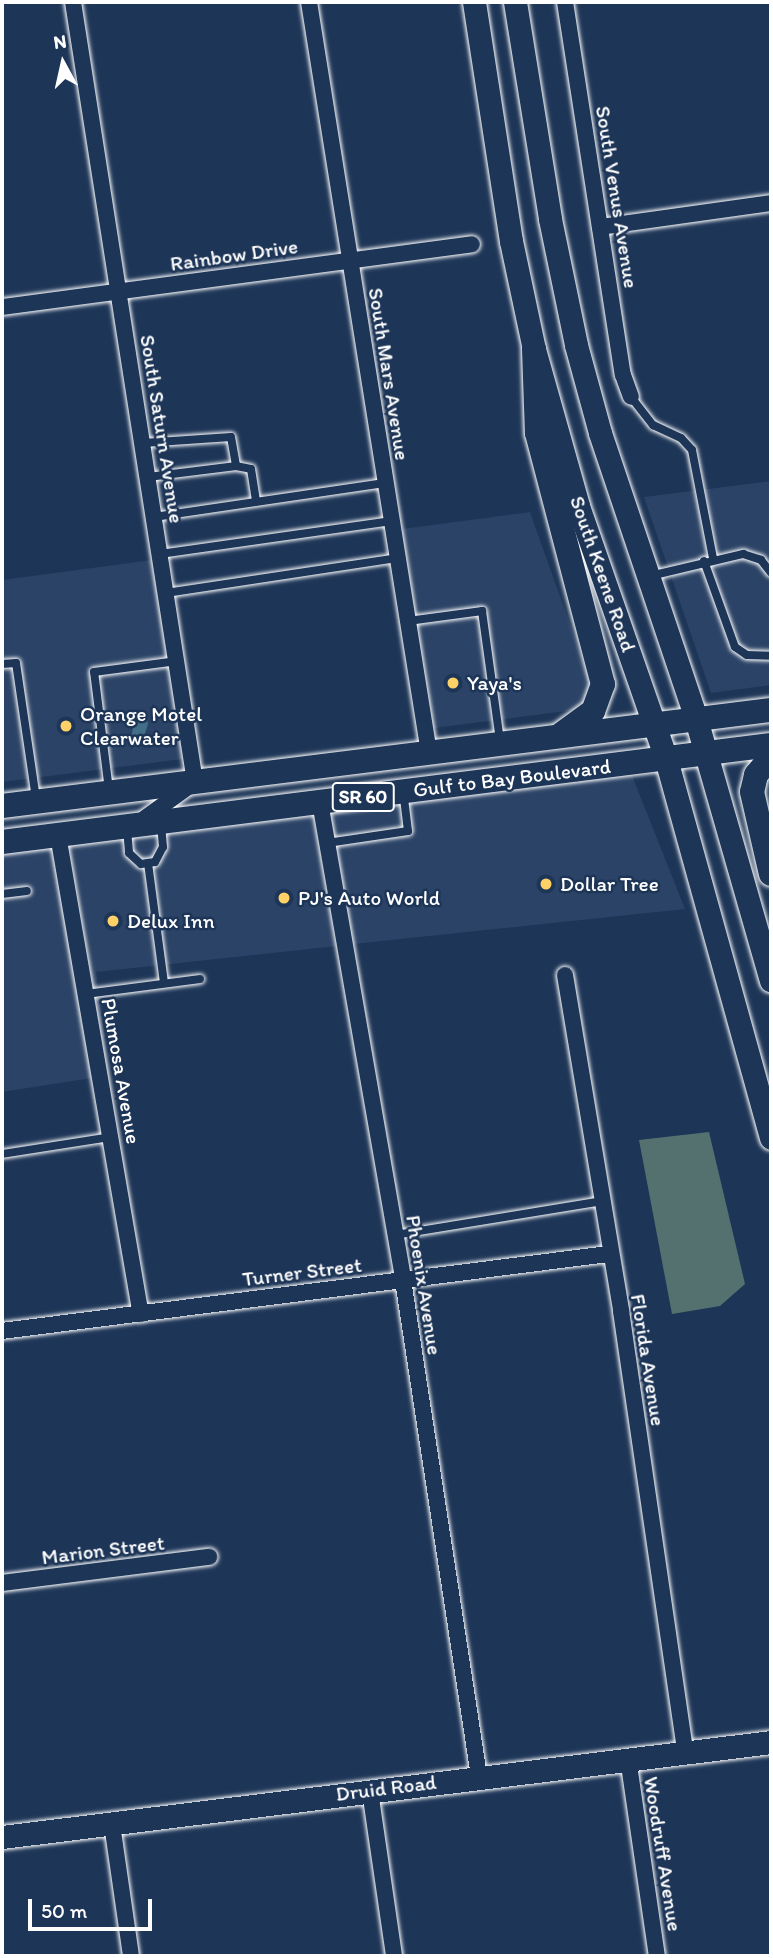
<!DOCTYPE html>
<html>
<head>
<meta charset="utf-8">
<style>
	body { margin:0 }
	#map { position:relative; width:773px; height:1958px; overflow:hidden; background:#1d3557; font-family:Itim,sans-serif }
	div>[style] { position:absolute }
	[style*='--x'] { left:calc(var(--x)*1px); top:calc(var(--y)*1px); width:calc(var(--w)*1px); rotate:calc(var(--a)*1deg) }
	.built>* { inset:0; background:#2b4366 }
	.green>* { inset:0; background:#547170 }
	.water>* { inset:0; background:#426e88 }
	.roads { filter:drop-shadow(0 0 2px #fff) drop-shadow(0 0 2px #fff) }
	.lane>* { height:8px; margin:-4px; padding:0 4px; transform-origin:4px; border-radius:4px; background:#1d3557 }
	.street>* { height:16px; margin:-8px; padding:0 8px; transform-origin:8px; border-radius:8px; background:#1d3557 }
	.secondary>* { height:23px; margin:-11.5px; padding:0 11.5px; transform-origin:11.5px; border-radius:11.5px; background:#1d3557 }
	.primary>* { height:24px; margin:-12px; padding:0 12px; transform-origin:12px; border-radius:12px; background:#1d3557 }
	.dots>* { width:19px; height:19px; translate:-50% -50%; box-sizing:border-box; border:4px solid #1d3557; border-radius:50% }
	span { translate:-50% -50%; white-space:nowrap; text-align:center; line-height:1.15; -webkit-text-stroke:5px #1d3557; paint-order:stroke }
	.shield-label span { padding:2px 5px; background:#1d3557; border:2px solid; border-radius:5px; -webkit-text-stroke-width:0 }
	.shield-label { font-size:19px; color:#fff; font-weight:700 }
	.street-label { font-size:21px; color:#fff }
	.poi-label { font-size:21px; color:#fff }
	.left { translate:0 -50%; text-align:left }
	.frame { position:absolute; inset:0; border:4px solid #fff; pointer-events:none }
	.north { position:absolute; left:28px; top:28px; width:70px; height:70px; -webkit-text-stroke:5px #1d3557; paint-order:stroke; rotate:352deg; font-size:19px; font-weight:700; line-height:28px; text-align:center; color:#fff }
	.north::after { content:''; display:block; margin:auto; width:24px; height:32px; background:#fff; clip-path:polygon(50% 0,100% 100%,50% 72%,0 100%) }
	.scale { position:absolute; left:28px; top:1899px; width:124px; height:32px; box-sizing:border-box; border:4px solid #fff; border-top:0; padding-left:9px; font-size:21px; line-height:24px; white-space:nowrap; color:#fff; -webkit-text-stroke:5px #1d3557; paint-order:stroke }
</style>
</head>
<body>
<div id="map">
	<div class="built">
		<i style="clip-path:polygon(771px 481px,771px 685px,711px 693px,644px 497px)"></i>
		<i style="clip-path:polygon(530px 512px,593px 689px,582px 709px,434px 728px,402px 529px)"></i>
		<i style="clip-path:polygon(152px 560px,183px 759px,2px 782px,2px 580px)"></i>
		<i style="clip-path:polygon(631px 773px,685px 909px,353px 944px,330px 811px)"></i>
		<i style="clip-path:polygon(313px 813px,336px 946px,96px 972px,109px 1076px,69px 844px)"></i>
		<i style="clip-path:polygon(52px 846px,92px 1078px,2px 1092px,2px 853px)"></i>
	</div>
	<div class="green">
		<i style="clip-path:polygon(709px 1132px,745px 1284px,720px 1306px,672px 1314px,639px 1140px)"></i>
	</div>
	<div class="water">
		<i style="clip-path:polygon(136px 712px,146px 715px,148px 724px,142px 743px,131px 738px)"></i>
	</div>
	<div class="roads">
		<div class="lane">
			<i style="--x:631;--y:397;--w:36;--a:52"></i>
			<i style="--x:653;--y:425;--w:31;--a:25"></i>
			<i style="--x:681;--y:438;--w:16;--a:47"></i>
			<i style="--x:692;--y:450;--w:110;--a:79"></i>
			<i style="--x:143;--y:443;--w:88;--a:-3.9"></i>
			<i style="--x:231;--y:437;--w:29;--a:80"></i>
			<i style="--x:236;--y:466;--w:15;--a:11"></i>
			<i style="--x:251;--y:469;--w:33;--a:81"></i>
			<i style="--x:148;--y:477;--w:89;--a:-7.1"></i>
			<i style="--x:154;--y:517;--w:233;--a:-8.4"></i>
			<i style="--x:160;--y:554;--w:234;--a:-8.1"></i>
			<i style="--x:704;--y:561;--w:91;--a:70.2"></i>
			<i style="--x:735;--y:647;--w:14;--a:34"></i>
			<i style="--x:747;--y:655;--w:24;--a:2"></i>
			<i style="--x:650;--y:576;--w:96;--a:-13.3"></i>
			<i style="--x:743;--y:554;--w:19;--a:18"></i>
			<i style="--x:761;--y:560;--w:16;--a:52"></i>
			<i style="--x:166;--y:593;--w:235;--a:-8.6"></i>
			<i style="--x:408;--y:621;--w:75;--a:-7.7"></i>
			<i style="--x:482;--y:611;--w:131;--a:82.1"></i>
			<i style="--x:2;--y:664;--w:14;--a:-4"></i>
			<i style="--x:16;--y:663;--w:136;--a:81.6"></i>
			<i style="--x:109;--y:790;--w:119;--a:-97.2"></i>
			<i style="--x:94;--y:672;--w:84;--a:-7.5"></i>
			<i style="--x:127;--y:829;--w:24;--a:85"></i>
			<i style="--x:129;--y:853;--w:16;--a:43"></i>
			<i style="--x:141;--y:864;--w:14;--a:-8"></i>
			<i style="--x:155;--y:862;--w:17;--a:-62"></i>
			<i style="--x:163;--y:847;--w:21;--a:-95"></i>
			<i style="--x:327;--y:843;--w:82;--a:-8.4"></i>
			<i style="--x:408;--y:831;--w:38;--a:-97"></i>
			<i style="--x:148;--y:863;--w:121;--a:82.4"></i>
			<i style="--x:2;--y:894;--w:25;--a:-7"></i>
			<i style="--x:86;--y:994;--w:115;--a:-7.5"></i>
			<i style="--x:2;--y:1154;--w:110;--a:-8.9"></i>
			<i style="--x:395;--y:1235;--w:211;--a:-9.3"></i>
		</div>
		<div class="street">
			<i style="--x:73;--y:2;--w:789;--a:81.11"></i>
			<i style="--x:195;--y:782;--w:62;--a:144.2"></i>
			<i style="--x:309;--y:2;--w:761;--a:80.92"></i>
			<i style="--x:565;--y:2;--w:377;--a:81.2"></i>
			<i style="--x:623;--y:375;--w:23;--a:70"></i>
			<i style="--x:600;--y:227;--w:173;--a:-8"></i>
			<i style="--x:2;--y:307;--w:474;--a:-7.6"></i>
			<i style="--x:320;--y:802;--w:485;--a:80.1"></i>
			<i style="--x:403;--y:1280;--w:502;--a:81.29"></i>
			<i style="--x:58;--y:835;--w:486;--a:80.2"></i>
			<i style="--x:565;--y:975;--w:341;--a:80.5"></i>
			<i style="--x:621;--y:1311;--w:446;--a:81.7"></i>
			<i style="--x:2;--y:1331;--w:611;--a:-7.24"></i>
			<i style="--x:2;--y:1583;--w:209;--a:-7.2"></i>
			<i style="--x:628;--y:1758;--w:200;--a:81.7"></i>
			<i style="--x:370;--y:1791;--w:167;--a:81.7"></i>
			<i style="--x:112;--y:1824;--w:133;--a:81.8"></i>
		</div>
		<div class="secondary">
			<i style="--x:474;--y:2;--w:242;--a:81.2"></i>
			<i style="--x:511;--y:241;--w:110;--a:78"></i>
			<i style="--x:534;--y:349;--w:163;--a:74.3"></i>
			<i style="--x:578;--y:506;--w:268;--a:70.8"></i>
			<i style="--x:666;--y:759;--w:393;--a:74.5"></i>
			<i style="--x:515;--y:2;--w:220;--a:80.8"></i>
			<i style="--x:550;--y:219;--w:129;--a:78.3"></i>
			<i style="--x:576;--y:345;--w:91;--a:74.7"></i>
			<i style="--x:600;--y:433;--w:302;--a:71.4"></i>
			<i style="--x:696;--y:719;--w:272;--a:74"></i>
			<i style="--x:2;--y:1837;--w:775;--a:-7.04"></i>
		</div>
		<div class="primary">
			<i style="--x:534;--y:349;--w:84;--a:88"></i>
			<i style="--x:537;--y:433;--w:260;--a:75.3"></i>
			<i style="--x:603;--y:684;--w:29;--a:110"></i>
			<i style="--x:593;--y:711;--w:39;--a:144"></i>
			<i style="--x:771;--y:757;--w:23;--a:130"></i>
			<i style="--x:756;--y:775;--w:17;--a:103"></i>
			<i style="--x:752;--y:792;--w:84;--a:77"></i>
			<i style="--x:2;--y:806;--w:775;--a:-7.12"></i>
			<i style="--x:2;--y:842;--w:775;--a:-7.19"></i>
		</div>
	</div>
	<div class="dots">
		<i style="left:453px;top:683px;background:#ffd166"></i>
		<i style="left:66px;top:726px;background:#ffd166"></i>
		<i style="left:546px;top:884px;background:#ffd166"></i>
		<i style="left:284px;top:898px;background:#ffd166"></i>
		<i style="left:113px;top:921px;background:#ffd166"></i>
	</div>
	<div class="shield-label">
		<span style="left:363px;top:797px">SR 60</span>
	</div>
	<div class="street-label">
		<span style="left:617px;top:197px;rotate:81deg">South Venus Avenue</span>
		<span style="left:234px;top:255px;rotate:-8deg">Rainbow Drive</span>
		<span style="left:389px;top:374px;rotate:81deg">South Mars Avenue</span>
		<span style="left:162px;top:429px;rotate:81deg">South Saturn Avenue</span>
		<span style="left:603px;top:574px;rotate:71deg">South Keene Road</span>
		<span style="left:512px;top:778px;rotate:-7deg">Gulf to Bay Boulevard</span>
		<span style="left:121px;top:1071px;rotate:80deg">Plumosa Avenue</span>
		<span style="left:302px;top:1272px;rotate:-7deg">Turner Street</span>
		<span style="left:424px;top:1285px;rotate:81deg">Phoenix Avenue</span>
		<span style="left:648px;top:1360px;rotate:81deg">Florida Avenue</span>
		<span style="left:103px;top:1550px;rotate:-7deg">Marion Street</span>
		<span style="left:386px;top:1788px;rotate:-7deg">Druid Road</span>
		<span style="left:663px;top:1854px;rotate:81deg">Woodruff Avenue</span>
	</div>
	<div class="poi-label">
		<span class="left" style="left:467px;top:683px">Yaya's</span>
		<span class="left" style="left:80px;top:726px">Orange Motel<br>Clearwater</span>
		<span class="left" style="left:560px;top:884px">Dollar Tree</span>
		<span class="left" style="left:298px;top:898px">PJ's Auto World</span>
		<span class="left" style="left:127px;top:921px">Delux Inn</span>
	</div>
	<div class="frame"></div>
	<div class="north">N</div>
	<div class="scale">50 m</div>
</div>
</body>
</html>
